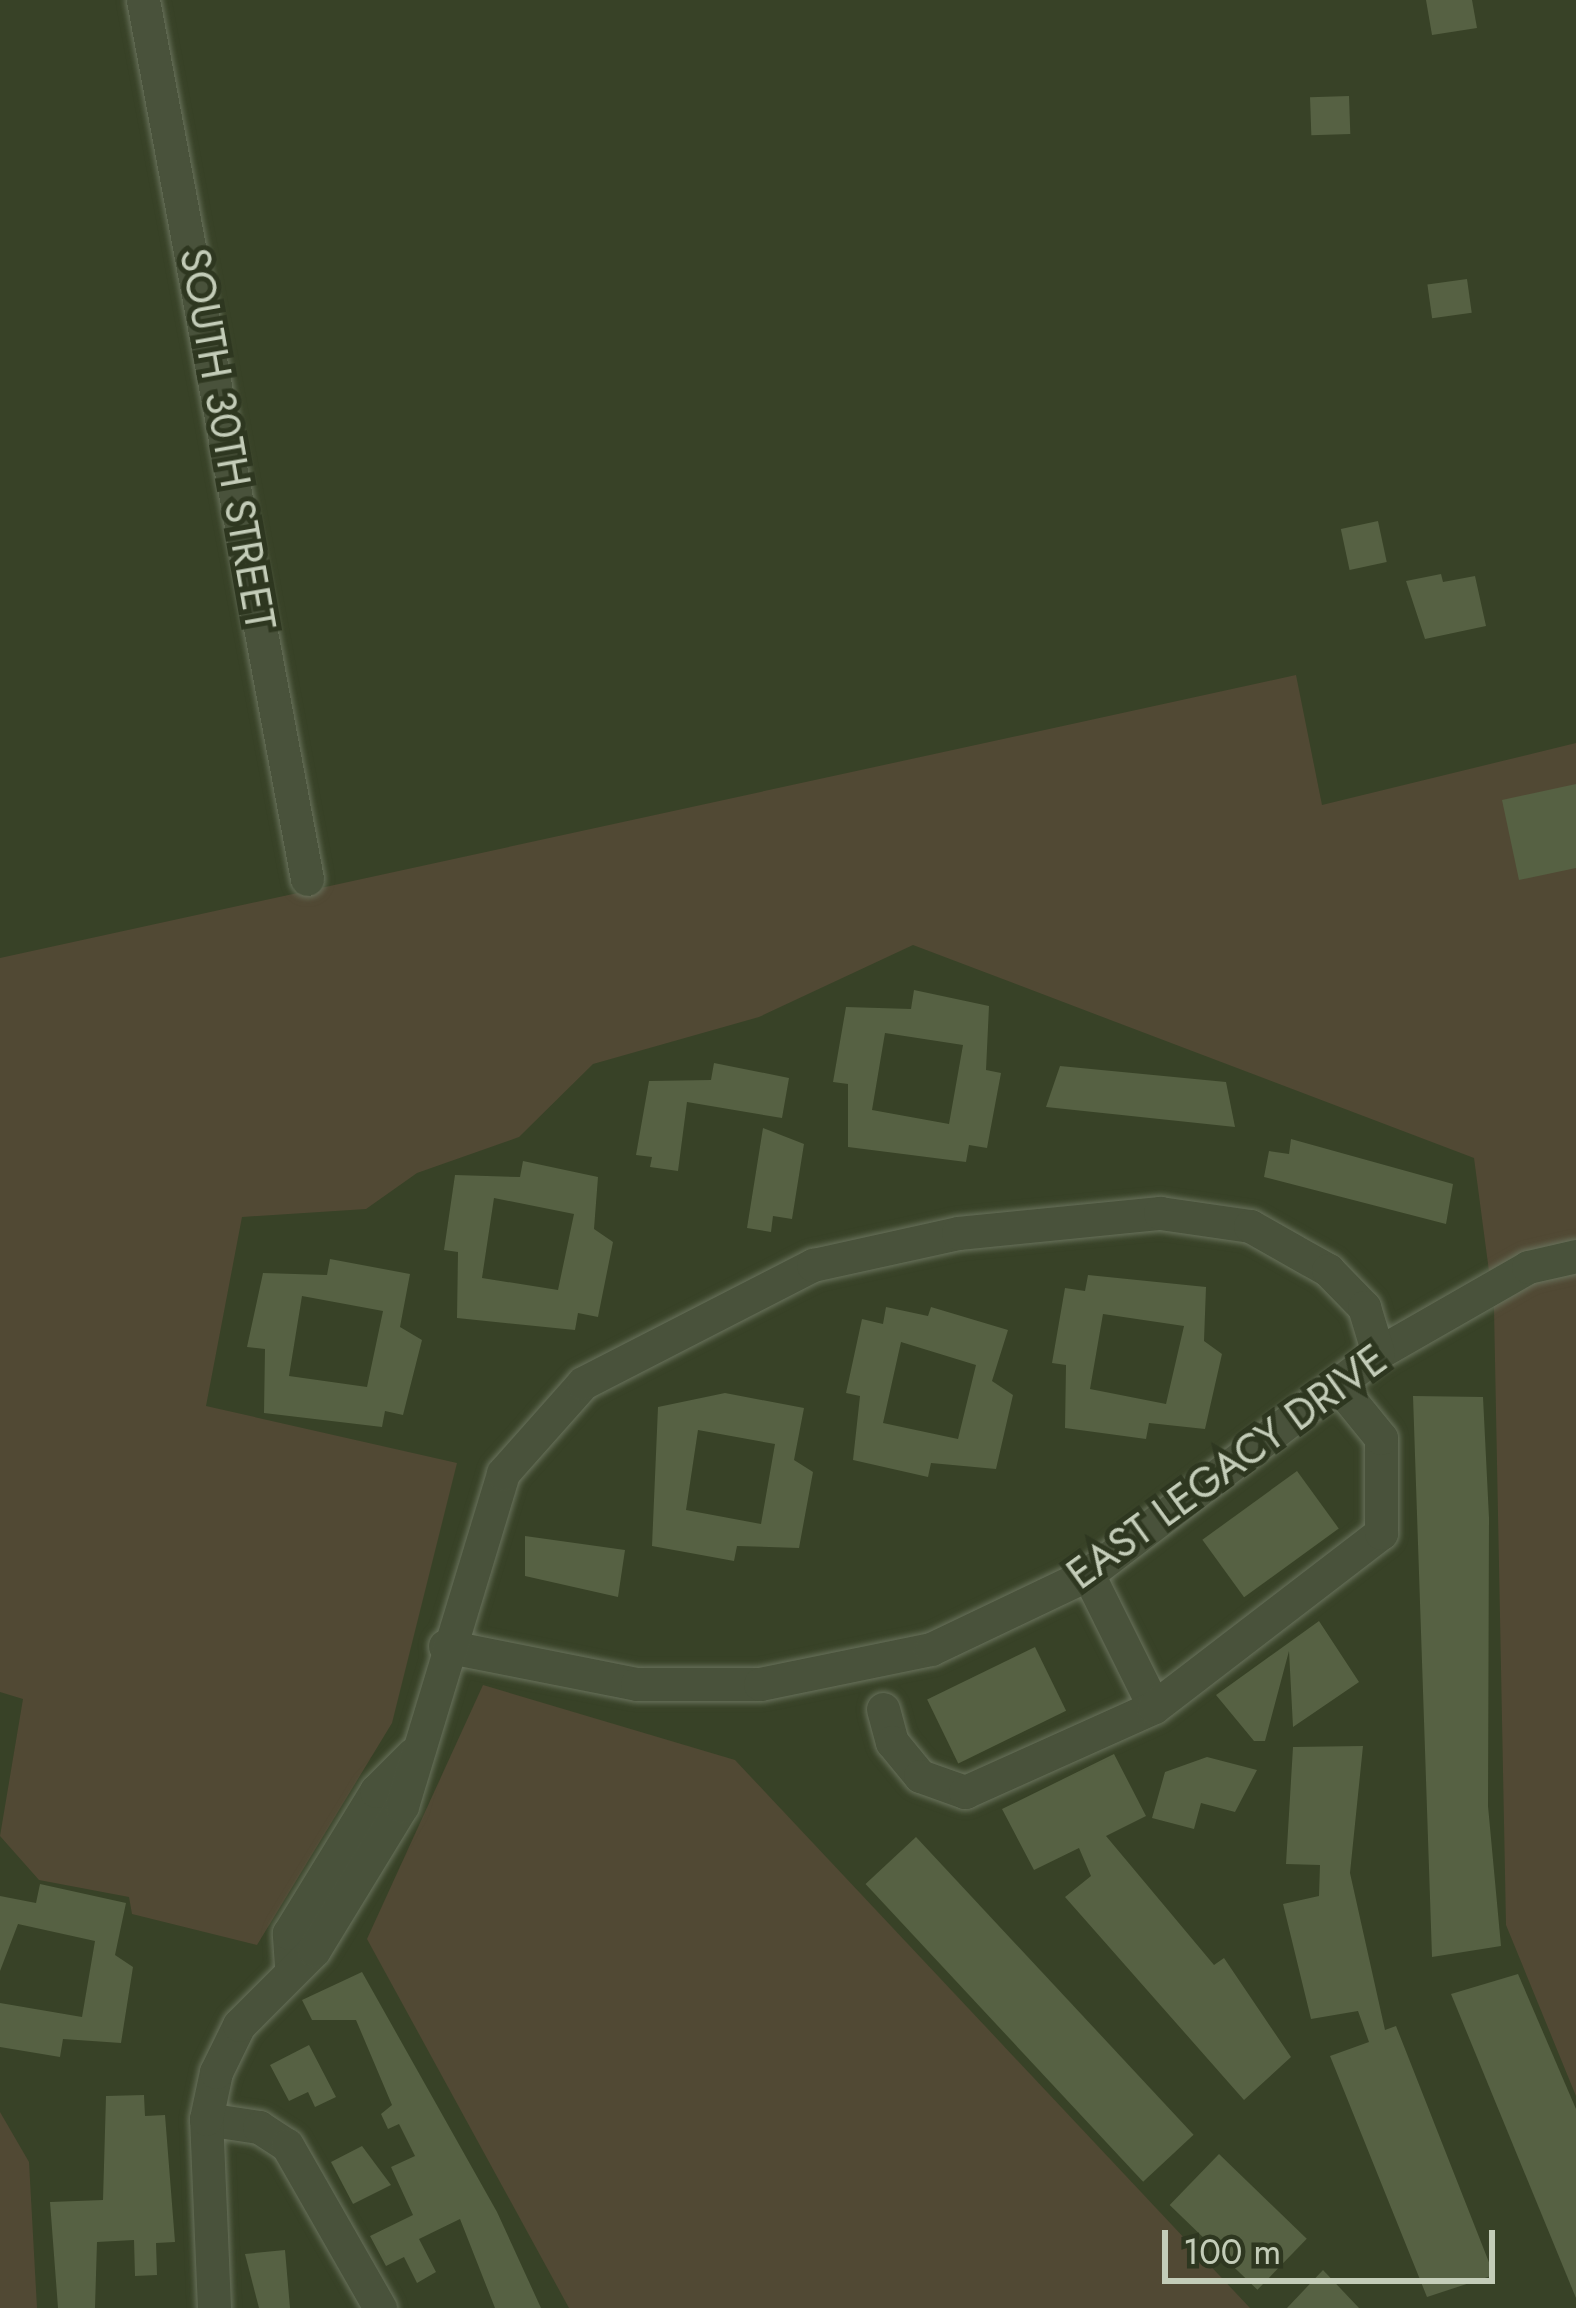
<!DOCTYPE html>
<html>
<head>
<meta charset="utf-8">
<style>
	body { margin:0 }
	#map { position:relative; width:1576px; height:2308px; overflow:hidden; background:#384227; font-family:Jost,sans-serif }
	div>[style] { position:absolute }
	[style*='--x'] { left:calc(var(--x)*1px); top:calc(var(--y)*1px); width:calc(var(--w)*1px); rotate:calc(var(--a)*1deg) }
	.green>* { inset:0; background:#514934 }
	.building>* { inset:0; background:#566143; transform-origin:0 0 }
	.roads { filter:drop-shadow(0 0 3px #69725c) drop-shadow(0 0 3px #69725c) }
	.minor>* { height:33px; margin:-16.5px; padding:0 16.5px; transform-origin:16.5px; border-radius:16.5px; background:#49523b }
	span { translate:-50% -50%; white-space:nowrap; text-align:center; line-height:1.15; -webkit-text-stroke:10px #2e3720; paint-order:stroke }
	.street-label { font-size:42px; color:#c3ccb8 }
	.scale { position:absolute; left:1162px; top:2230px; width:333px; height:54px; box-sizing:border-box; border:6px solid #c3ccb8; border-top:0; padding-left:15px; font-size:36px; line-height:42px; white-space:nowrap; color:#c3ccb8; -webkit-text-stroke:9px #2e3720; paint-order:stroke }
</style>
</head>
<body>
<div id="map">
	<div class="green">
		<i style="clip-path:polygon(1296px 675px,1322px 805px,1576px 743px,1576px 2096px,1506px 1925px,1494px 1309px,1474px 1158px,913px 945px,759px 1017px,593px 1064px,519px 1137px,417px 1173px,366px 1209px,242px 1217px,206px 1406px,457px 1463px,392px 1723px,257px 1945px,132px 1914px,129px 1897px,39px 1880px,0 1836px,23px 1699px,0 1692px,0 958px)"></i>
		<i style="clip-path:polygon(483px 1685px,735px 1760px,1250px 2308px,569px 2308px,367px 1939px)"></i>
		<i style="clip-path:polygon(0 2112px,29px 2162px,37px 2308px,0 2308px)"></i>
	</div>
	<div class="building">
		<i style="clip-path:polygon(1426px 0,1472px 0,1477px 28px,1432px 35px)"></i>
		<i style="left:1349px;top:96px;width:38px;height:39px;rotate:88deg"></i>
		<i style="left:1467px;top:279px;width:34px;height:40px;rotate:82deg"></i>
		<i style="left:1378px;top:521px;width:42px;height:38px;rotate:78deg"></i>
		<i style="clip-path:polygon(1441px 574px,1443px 582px,1475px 576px,1486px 626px,1425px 639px,1406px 581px)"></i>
		<i style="clip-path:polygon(1576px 784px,1576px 868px,1519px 880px,1502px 800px)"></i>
		<i style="clip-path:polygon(evenodd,914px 990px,989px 1006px,986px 1070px,1001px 1073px,987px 1148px,969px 1145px,966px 1162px,848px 1147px,848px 1084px,833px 1082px,846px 1007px,911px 1009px,914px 990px,885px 1033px,963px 1045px,949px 1124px,872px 1110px,885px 1033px)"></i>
		<i style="clip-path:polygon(714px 1063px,789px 1078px,782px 1118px,687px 1102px,678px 1171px,650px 1167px,652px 1157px,636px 1155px,649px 1081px,711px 1080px)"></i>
		<i style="clip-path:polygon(1060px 1066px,1226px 1082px,1235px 1127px,1046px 1107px)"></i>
		<i style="clip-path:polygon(763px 1128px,804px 1144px,792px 1219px,773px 1216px,771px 1232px,747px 1228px)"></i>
		<i style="clip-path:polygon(1291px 1139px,1453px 1184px,1446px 1224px,1264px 1177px,1269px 1151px,1289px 1154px)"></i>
		<i style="clip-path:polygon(evenodd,523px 1161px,598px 1177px,594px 1229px,613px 1242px,598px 1317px,578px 1313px,575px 1330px,457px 1318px,458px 1252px,444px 1250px,455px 1175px,520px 1177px,523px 1161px,494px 1198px,574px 1214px,558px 1290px,482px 1278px,494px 1198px)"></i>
		<i style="clip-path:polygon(evenodd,330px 1259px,410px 1274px,400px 1327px,422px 1340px,403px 1415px,385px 1411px,382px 1427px,264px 1413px,265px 1349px,247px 1347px,263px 1273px,327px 1275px,330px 1259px,302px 1296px,383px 1311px,367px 1387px,289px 1376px,302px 1296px)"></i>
		<i style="clip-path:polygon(evenodd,1088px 1275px,1206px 1287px,1204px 1341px,1222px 1354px,1205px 1429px,1149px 1423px,1146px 1439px,1065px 1428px,1066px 1365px,1052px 1363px,1065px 1288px,1085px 1291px,1088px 1275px,1103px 1314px,1184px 1326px,1166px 1404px,1090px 1389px,1103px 1314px)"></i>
		<i style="clip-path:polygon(evenodd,886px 1307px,928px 1316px,931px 1307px,1008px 1330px,992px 1381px,1013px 1395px,996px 1469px,931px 1463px,928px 1477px,853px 1460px,860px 1396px,846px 1393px,862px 1319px,883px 1324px,886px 1307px,901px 1342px,976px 1365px,958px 1439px,883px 1423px,901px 1342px)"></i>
		<i style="clip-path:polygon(evenodd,725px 1393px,804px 1408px,794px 1460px,813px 1472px,799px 1548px,737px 1546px,734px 1561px,652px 1546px,658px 1407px,725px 1393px,698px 1430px,775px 1444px,761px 1524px,686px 1510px,698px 1430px)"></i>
		<i style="clip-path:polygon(1413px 1396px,1483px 1397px,1489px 1518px,1488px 1806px,1501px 1946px,1432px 1957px)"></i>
		<i style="left:1297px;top:1471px;width:71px;height:117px;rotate:54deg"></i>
		<i style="clip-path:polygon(525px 1536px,625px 1550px,618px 1597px,525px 1576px)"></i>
		<i style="clip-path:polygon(1319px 1621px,1359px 1682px,1293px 1727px,1289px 1651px,1265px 1741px,1254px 1741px,1216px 1695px)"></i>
		<i style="left:1035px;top:1647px;width:71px;height:120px;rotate:64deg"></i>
		<i style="clip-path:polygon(1363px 1746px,1350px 1873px,1385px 2030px,1396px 2026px,1494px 2275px,1427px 2297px,1330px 2056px,1369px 2042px,1358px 2011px,1311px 2019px,1283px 1904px,1319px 1896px,1320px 1865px,1286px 1864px,1293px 1747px)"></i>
		<i style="clip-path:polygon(1114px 1754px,1146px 1816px,1106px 1836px,1214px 1965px,1224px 1958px,1291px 2057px,1244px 2100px,1065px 1897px,1091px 1876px,1079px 1848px,1034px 1870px,1002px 1809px)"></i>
		<i style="clip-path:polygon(1207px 1757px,1257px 1770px,1235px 1812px,1201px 1803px,1194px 1829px,1152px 1818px,1165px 1772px)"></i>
		<i style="left:916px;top:1837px;width:407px;height:69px;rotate:47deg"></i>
		<i style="clip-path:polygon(40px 1884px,126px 1903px,115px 1955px,133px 1967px,121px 2043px,63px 2039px,60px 2057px,0 2047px,0 2003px,82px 2017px,95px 1941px,18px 1924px,0 1971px,0 1896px,36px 1903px)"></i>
		<i style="clip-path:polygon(362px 1972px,497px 2212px,541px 2308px,495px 2308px,460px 2219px,419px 2239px,436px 2272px,417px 2283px,404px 2257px,386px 2266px,370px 2236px,413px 2215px,391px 2167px,415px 2156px,399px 2124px,388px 2129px,381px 2114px,392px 2105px,356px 2020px,312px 2020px,302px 2000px)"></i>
		<i style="clip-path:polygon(1518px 1974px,1576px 2109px,1576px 2298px,1451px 1994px)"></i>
		<i style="clip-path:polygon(309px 2045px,336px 2097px,315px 2107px,308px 2092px,289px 2101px,270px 2065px)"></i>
		<i style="clip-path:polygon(144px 2095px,145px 2116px,165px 2115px,175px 2242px,156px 2243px,157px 2275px,135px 2276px,134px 2240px,97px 2242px,95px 2308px,58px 2308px,50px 2202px,103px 2200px,106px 2096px)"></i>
		<i style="clip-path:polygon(362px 2146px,391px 2185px,353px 2204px,331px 2162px)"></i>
		<i style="left:1219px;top:2154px;width:122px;height:71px;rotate:44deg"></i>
		<i style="clip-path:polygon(285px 2250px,290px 2308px,259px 2308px,245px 2254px)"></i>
		<i style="clip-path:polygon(1323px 2270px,1359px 2308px,1287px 2308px)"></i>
	</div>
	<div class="roads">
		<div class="minor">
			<i style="--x:143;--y:0;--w:894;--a:79.43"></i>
			<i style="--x:1088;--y:1574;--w:148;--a:63.6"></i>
			<i style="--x:445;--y:1646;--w:196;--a:11.2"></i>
			<i style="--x:637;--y:1684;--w:123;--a:0"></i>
			<i style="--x:760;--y:1684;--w:175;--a:-11.6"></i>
			<i style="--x:931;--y:1649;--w:174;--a:-25.5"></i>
			<i style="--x:1088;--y:1574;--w:365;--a:-37.3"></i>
			<i style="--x:1378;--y:1353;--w:173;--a:-29.8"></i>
			<i style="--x:1528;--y:1267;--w:49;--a:-12.9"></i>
			<i style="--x:883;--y:1709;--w:34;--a:75"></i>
			<i style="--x:892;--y:1742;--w:44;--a:50.5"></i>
			<i style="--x:920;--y:1776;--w:48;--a:19.6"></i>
			<i style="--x:965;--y:1792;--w:207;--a:-24.2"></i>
			<i style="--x:1154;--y:1707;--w:286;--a:-37.5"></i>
			<i style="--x:1381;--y:1533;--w:95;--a:-90"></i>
			<i style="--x:1381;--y:1438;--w:68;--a:-129.1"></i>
			<i style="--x:291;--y:1965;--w:32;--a:-94"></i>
			<i style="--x:289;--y:1933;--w:167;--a:-58.5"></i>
			<i style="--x:376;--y:1791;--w:52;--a:-45"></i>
			<i style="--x:206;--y:2119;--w:54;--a:8.6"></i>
			<i style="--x:259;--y:2127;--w:33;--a:33"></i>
			<i style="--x:287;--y:2145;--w:188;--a:60.3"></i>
			<i style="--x:214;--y:2308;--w:189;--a:-92.4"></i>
			<i style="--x:206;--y:2119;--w:48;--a:-78"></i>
			<i style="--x:216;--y:2072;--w:52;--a:-63.9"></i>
			<i style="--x:239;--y:2025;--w:106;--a:-45"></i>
			<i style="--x:314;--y:1950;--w:169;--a:-58.6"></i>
			<i style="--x:402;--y:1806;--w:348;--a:-73.1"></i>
			<i style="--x:503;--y:1473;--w:120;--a:-48.4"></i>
			<i style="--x:583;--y:1383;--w:259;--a:-27.2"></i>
			<i style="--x:813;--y:1265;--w:148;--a:-12.4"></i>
			<i style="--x:958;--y:1233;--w:203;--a:-5.7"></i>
			<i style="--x:1160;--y:1213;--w:91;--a:8.2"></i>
			<i style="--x:1250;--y:1226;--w:90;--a:29.4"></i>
			<i style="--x:1328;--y:1270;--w:52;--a:45.8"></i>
			<i style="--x:1364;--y:1307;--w:48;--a:73.1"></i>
		</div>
	</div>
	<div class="street-label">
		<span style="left:227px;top:439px;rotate:80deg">SOUTH 30TH STREET</span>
		<span style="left:1227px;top:1467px;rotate:-36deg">EAST LEGACY DRIVE</span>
	</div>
	<div class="scale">100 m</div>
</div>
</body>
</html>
